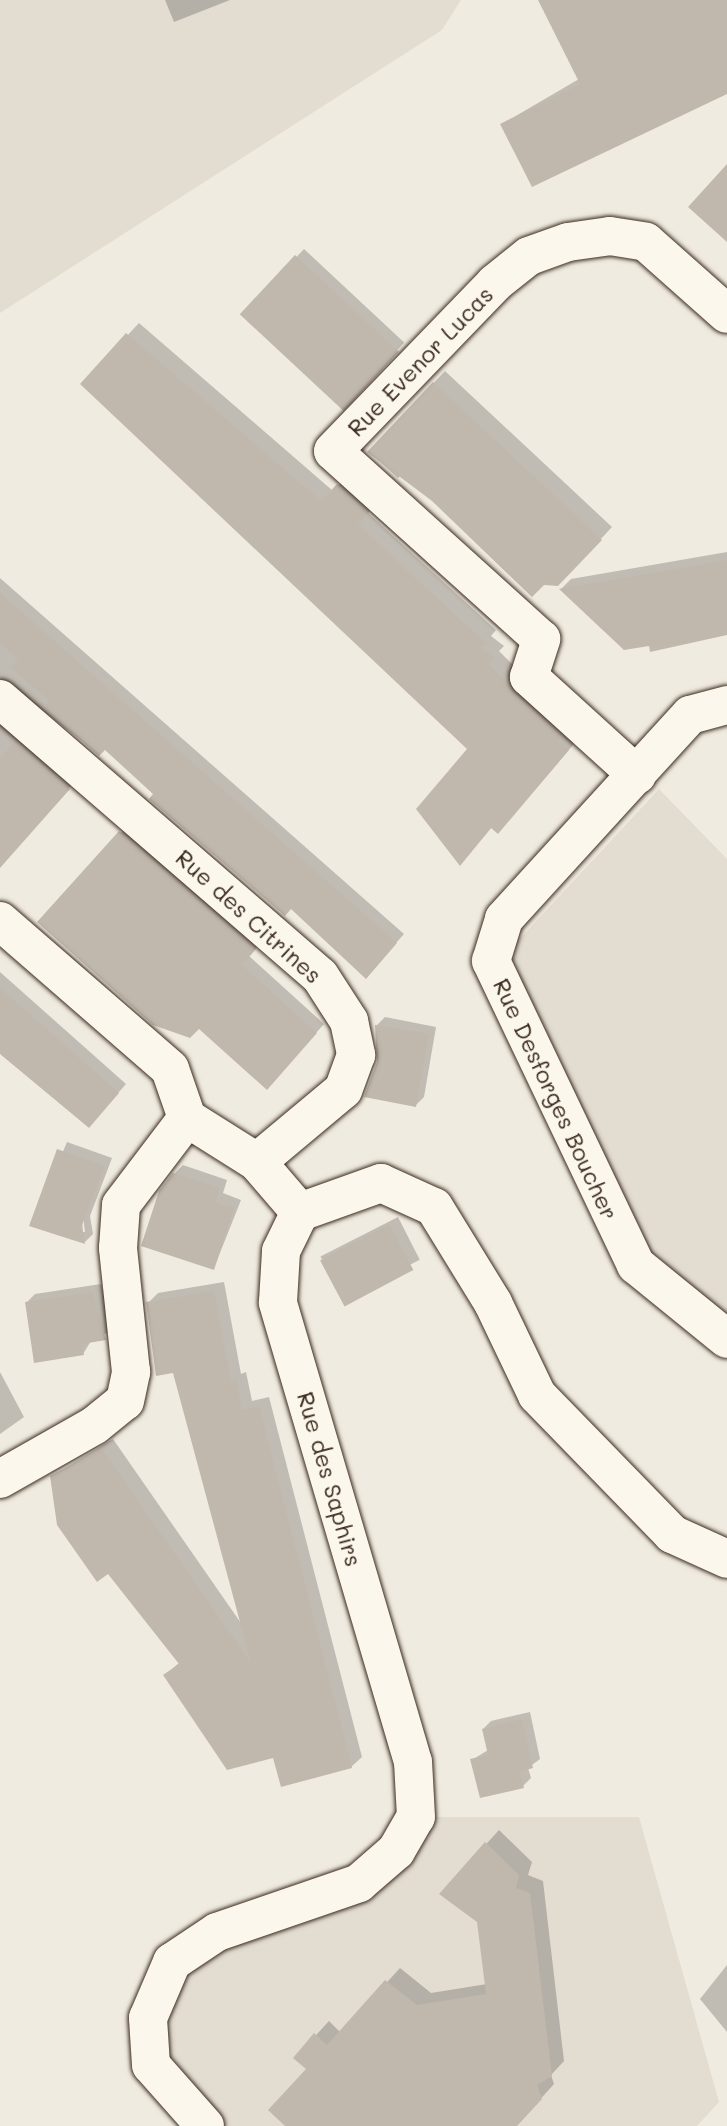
<!DOCTYPE html>
<html>
<head>
<meta charset="utf-8">
<style>
	body { margin:0 }
	#map { position:relative; width:727px; height:2126px; overflow:hidden; background:#f0ebe0; font-family:Mali,sans-serif }
	div>[style] { position:absolute }
	[style*='--x'] { left:calc(var(--x)*1px); top:calc(var(--y)*1px); width:calc(var(--w)*1px); rotate:calc(var(--a)*1deg) }
	.built>* { inset:0; background:#e2dcd1 }
	.shadow>* { inset:0; background:#0003; transform-origin:0 0 }
	.building>* { inset:0; background:#c0b8ad; transform-origin:0 0 }
	.roads { filter:drop-shadow(0 0 2px #3b2a1e) drop-shadow(0 0 2px #3b2a1e) }
	.minor>* { height:38px; margin:-19px; padding:0 19px; transform-origin:19px; border-radius:19px; background:#fbf7ec }
	span { translate:-50% -50%; white-space:nowrap; text-align:center; line-height:1.15; -webkit-text-stroke:6px #fbf7ec; paint-order:stroke }
	.street-label { font-size:23px; color:#3b2a1e }
</style>
</head>
<body>
<div id="map">
	<div class="built">
		<i style="clip-path:polygon(0 0,461px 0,442px 30px,0 313px)"></i>
		<i style="clip-path:polygon(659px 789px,727px 859px,727px 1339px,636px 1265px,509px 978px,517px 942px)"></i>
		<i style="clip-path:polygon(416px 1817px,639px 1817px,719px 2102px,697px 2126px,205px 2126px,151px 2065px,172px 1962px,359px 1883px)"></i>
	</div>
	<div class="shadow">
		<i style="clip-path:polygon(165px 0,230px 0,174px 22px)"></i>
		<i style="clip-path:polygon(545px 0,727px 6px,727px 92px,502px 124px,579px 79px)"></i>
		<i style="left:304px;top:249px;width:137px;height:89px;rotate:43deg"></i>
		<i style="clip-path:polygon(139px 323px,333px 491px,349px 474px,379px 501px,368px 513px,496px 630px,491px 636px,504px 646px,499px 651px,571px 723px,579px 738px,509px 820px,492px 827px,461px 863px,470px 749px,82px 384px)"></i>
		<i style="clip-path:polygon(445px 371px,612px 527px,570px 572px,403px 473px,398px 478px,369px 452px)"></i>
		<i style="clip-path:polygon(727px 552px,727px 633px,650px 644px,561px 589px,571px 579px)"></i>
		<i style="clip-path:polygon(0 578px,404px 934px,374px 968px,291px 907px,105px 748px,99px 754px,0 678px)"></i>
		<i style="clip-path:polygon(0 710px,77px 779px,0 867px)"></i>
		<i style="clip-path:polygon(129px 824px,263px 940px,249px 956px,324px 1024px,275px 1079px,121px 833px)"></i>
		<i style="clip-path:polygon(0 972px,126px 1084px,97px 1117px,0 1049px)"></i>
		<i style="clip-path:polygon(385px 1017px,436px 1027px,424px 1097px,416px 1105px,378px 1062px,377px 1025px)"></i>
		<i style="clip-path:polygon(evenodd,67px 1142px,112px 1158px,90px 1216px,93px 1234px,85px 1242px,32px 1225px,67px 1142px,83px 1216px,85px 1232px,82px 1232px,83px 1216px)"></i>
		<i style="clip-path:polygon(183px 1165px,227px 1180px,223px 1193px,241px 1200px,214px 1268px,174px 1174px)"></i>
		<i style="left:398px;top:1217px;width:48px;height:87px;rotate:63deg"></i>
		<i style="clip-path:polygon(224px 1282px,241px 1374px,246px 1372px,252px 1401px,269px 1397px,362px 1757px,351px 1767px,274px 1756px,165px 1675px,180px 1662px,52px 1476px,113px 1439px,243px 1626px,174px 1371px,148px 1303px,158px 1293px)"></i>
		<i style="clip-path:polygon(101px 1284px,113px 1330px,91px 1341px,83px 1354px,27px 1302px,35px 1294px)"></i>
		<i style="clip-path:polygon(0 1372px,24px 1417px,0 1434px)"></i>
		<i style="clip-path:polygon(530px 1712px,540px 1759px,528px 1768px,531px 1778px,523px 1786px,472px 1760px,488px 1750px,483px 1729px,491px 1721px)"></i>
		<i style="clip-path:polygon(499px 1830px,532px 1862px,528px 1875px,543px 1881px,564px 2061px,551px 2075px,554px 2084px,516px 2126px,288px 2126px,309px 2068px,295px 2058px,329px 2021px,341px 2033px,400px 1968px,431px 1993px,487px 1984px,479px 1921px,441px 1894px)"></i>
		<i style="clip-path:polygon(727px 1965px,727px 2032px,700px 1999px)"></i>
	</div>
	<div class="building">
		<i style="clip-path:polygon(538px 0,727px 0,727px 94px,532px 187px,500px 124px,580px 84px)"></i>
		<i style="clip-path:polygon(727px 164px,727px 242px,688px 207px)"></i>
		<i style="left:295px;top:255px;width:142px;height:81px;rotate:43deg"></i>
		<i style="clip-path:polygon(126px 333px,321px 501px,337px 484px,369px 513px,358px 525px,486px 643px,481px 648px,494px 658px,489px 664px,561px 736px,557px 740px,569px 750px,498px 834px,491px 828px,460px 866px,416px 809px,467px 749px,80px 384px)"></i>
		<i style="clip-path:polygon(433px 382px,602px 540px,558px 586px,544px 585px,532px 597px,432px 501px,367px 452px)"></i>
		<i style="clip-path:polygon(727px 560px,727px 635px,650px 652px,649px 646px,624px 650px,559px 589px)"></i>
		<i style="clip-path:polygon(0 593px,397px 943px,366px 979px,291px 909px,285px 916px,149px 799px,153px 794px,105px 750px,99px 756px,44px 708px,50px 701px,10px 667px,18px 659px,0 643px)"></i>
		<i style="clip-path:polygon(15px 741px,70px 789px,0 868px,0 759px)"></i>
		<i style="clip-path:polygon(119px 831px,256px 949px,242px 965px,317px 1033px,267px 1090px,199px 1029px,190px 1038px,153px 1025px,37px 922px)"></i>
		<i style="clip-path:polygon(0 988px,119px 1093px,89px 1128px,0 1054px)"></i>
		<i style="clip-path:polygon(375px 1025px,429px 1034px,416px 1107px,364px 1097px,377px 1062px)"></i>
		<i style="clip-path:polygon(57px 1149px,105px 1166px,82px 1225px,85px 1244px,29px 1226px)"></i>
		<i style="clip-path:polygon(173px 1173px,220px 1188px,215px 1202px,234px 1208px,214px 1270px,141px 1246px,159px 1191px)"></i>
		<i style="left:389px;top:1224px;width:52px;height:78px;rotate:62deg"></i>
		<i style="clip-path:polygon(214px 1291px,231px 1383px,236px 1380px,242px 1410px,259px 1406px,352px 1768px,281px 1787px,273px 1758px,227px 1770px,163px 1675px,179px 1664px,108px 1574px,97px 1582px,57px 1525px,50px 1476px,102px 1449px,251px 1663px,173px 1373px,156px 1376px,146px 1302px)"></i>
		<i style="clip-path:polygon(93px 1292px,106px 1340px,82px 1344px,84px 1355px,34px 1363px,25px 1302px)"></i>
		<i style="clip-path:polygon(522px 1719px,533px 1768px,520px 1772px,524px 1788px,480px 1798px,470px 1759px,488px 1755px,482px 1729px)"></i>
		<i style="clip-path:polygon(485px 1842px,519px 1875px,516px 1888px,530px 1893px,552px 2076px,537px 2085px,542px 2099px,517px 2126px,285px 2126px,268px 2110px,306px 2069px,293px 2058px,314px 2033px,327px 2045px,385px 1980px,417px 2005px,486px 1994px,477px 1922px,439px 1894px)"></i>
	</div>
	<div class="roads">
		<div class="minor">
			<i style="--x:0;--y:699;--w:423;--a:40.9"></i>
			<i style="--x:320;--y:976;--w:54;--a:57.2"></i>
			<i style="--x:349;--y:1021;--w:35;--a:78"></i>
			<i style="--x:356;--y:1055;--w:37;--a:110"></i>
			<i style="--x:343;--y:1090;--w:112;--a:140.1"></i>
			<i style="--x:727;--y:705;--w:38;--a:165"></i>
			<i style="--x:690;--y:715;--w:276;--a:132.4"></i>
			<i style="--x:504;--y:919;--w:44;--a:107.2"></i>
			<i style="--x:491;--y:961;--w:337;--a:64.5"></i>
			<i style="--x:636;--y:1265;--w:117;--a:39.1"></i>
			<i style="--x:637;--y:775;--w:146;--a:-137.8"></i>
			<i style="--x:529;--y:677;--w:40;--a:-72"></i>
			<i style="--x:541;--y:639;--w:280;--a:-137.9"></i>
			<i style="--x:333;--y:451;--w:233;--a:-46"></i>
			<i style="--x:495;--y:283;--w:43;--a:-38.5"></i>
			<i style="--x:529;--y:256;--w:41;--a:-19.7"></i>
			<i style="--x:568;--y:242;--w:42;--a:-8.1"></i>
			<i style="--x:610;--y:236;--w:36;--a:9"></i>
			<i style="--x:646;--y:242;--w:108;--a:41.6"></i>
			<i style="--x:0;--y:921;--w:225;--a:41"></i>
			<i style="--x:170;--y:1069;--w:52;--a:70.9"></i>
			<i style="--x:187;--y:1118;--w:83;--a:32.2"></i>
			<i style="--x:257;--y:1162;--w:66;--a:49.3"></i>
			<i style="--x:0;--y:1479;--w:109;--a:-29.6"></i>
			<i style="--x:95;--y:1425;--w:38;--a:-39"></i>
			<i style="--x:125;--y:1401;--w:30;--a:-78"></i>
			<i style="--x:131;--y:1372;--w:125;--a:-96"></i>
			<i style="--x:118;--y:1248;--w:43;--a:-86"></i>
			<i style="--x:121;--y:1205;--w:109;--a:-52.8"></i>
			<i style="--x:205;--y:2126;--w:81;--a:-131.5"></i>
			<i style="--x:151;--y:2065;--w:47;--a:-93.7"></i>
			<i style="--x:148;--y:2018;--w:61;--a:-66.8"></i>
			<i style="--x:172;--y:1962;--w:54;--a:-33.7"></i>
			<i style="--x:217;--y:1932;--w:150;--a:-19"></i>
			<i style="--x:359;--y:1883;--w:49;--a:-40.9"></i>
			<i style="--x:396;--y:1851;--w:39;--a:-60"></i>
			<i style="--x:416;--y:1817;--w:55;--a:-93.1"></i>
			<i style="--x:413;--y:1762;--w:479;--a:-106.4"></i>
			<i style="--x:278;--y:1302;--w:51;--a:-86.6"></i>
			<i style="--x:281;--y:1251;--w:43;--a:-64"></i>
			<i style="--x:300;--y:1212;--w:86;--a:-19.7"></i>
			<i style="--x:381;--y:1183;--w:58;--a:24.4"></i>
			<i style="--x:434;--y:1207;--w:113;--a:58.4"></i>
			<i style="--x:493;--y:1303;--w:102;--a:64.4"></i>
			<i style="--x:537;--y:1395;--w:194;--a:45.8"></i>
			<i style="--x:672;--y:1534;--w:60;--a:24.4"></i>
		</div>
	</div>
	<div class="street-label">
		<span style="left:420px;top:361px;rotate:-46deg">Rue Evenor Lucas</span>
		<span style="left:249px;top:916px;rotate:42deg">Rue des Citrines</span>
		<span style="left:556px;top:1099px;rotate:65deg">Rue Desforges Boucher</span>
		<span style="left:330px;top:1479px;rotate:74deg">Rue des Saphirs</span>
	</div>
</div>
</body>
</html>
